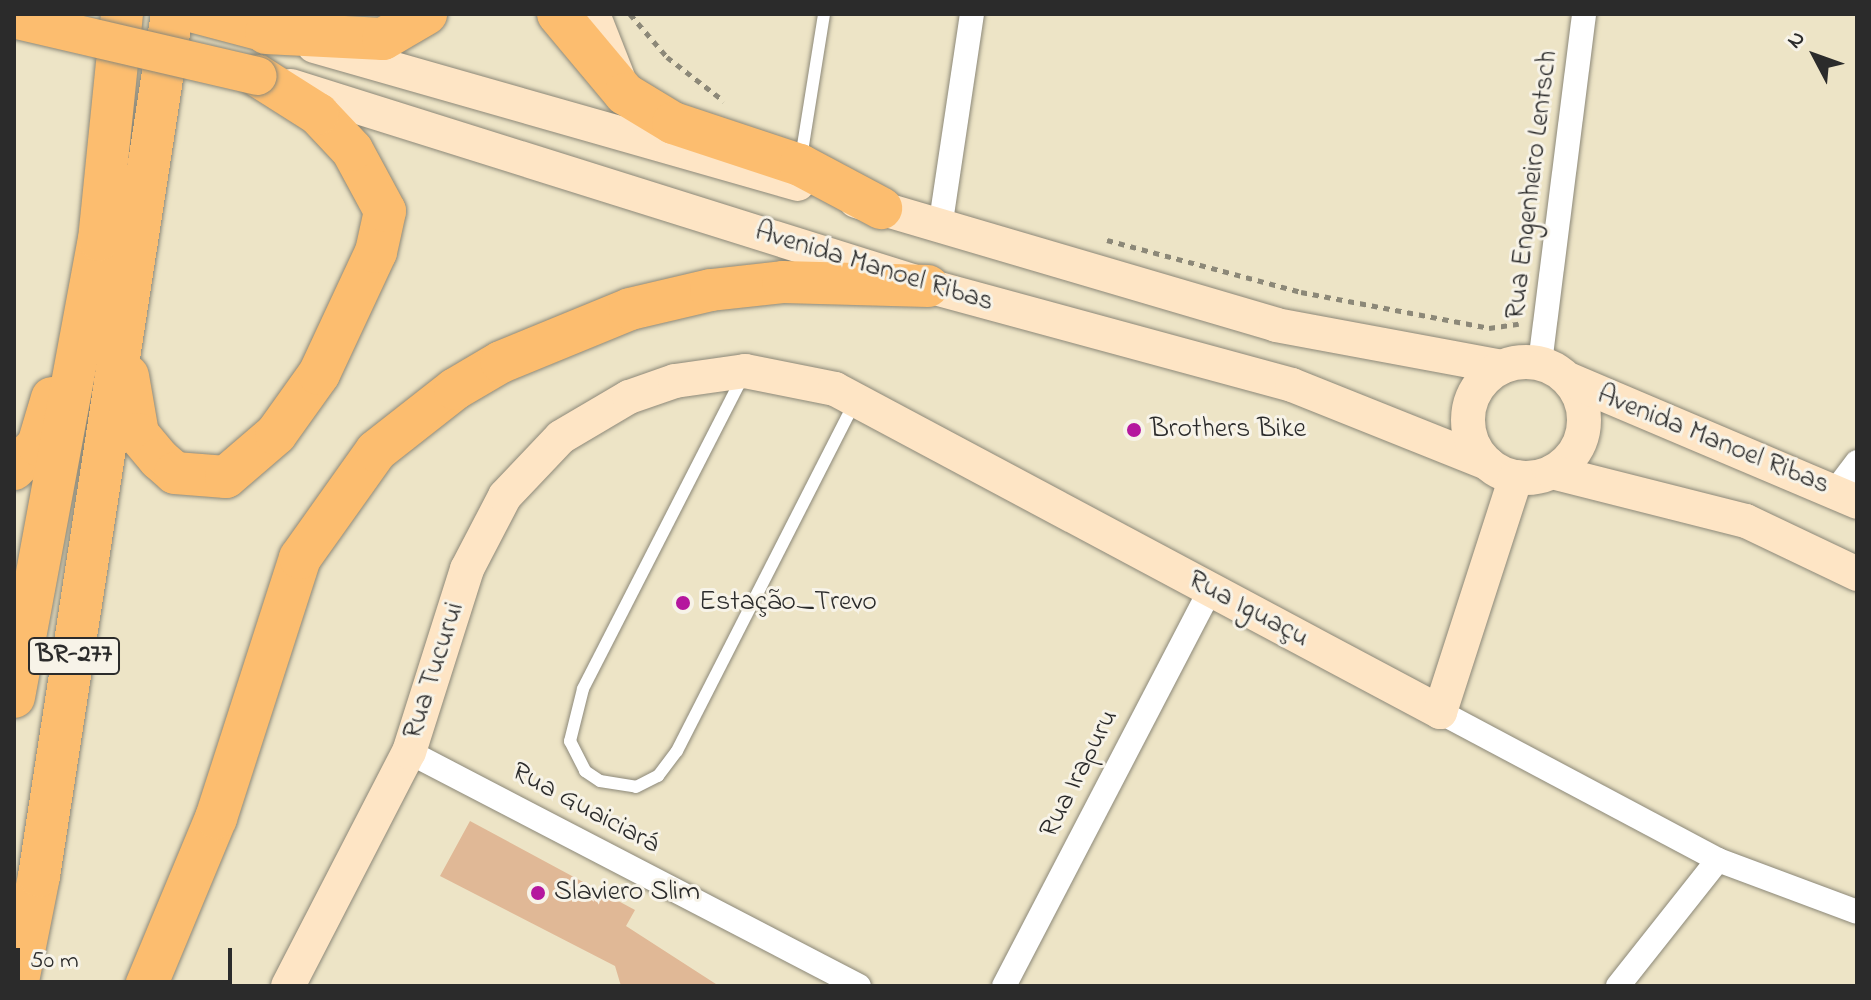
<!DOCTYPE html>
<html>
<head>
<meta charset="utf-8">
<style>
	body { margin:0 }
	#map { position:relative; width:1871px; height:1000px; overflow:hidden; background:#ede4c6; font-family:"Indie Flower",sans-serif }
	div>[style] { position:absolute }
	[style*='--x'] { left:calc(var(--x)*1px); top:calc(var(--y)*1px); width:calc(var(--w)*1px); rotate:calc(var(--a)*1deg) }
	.building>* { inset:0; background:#e0b896 }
	.path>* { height:5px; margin-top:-2.5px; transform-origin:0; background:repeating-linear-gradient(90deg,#8c8878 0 6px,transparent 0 12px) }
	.roads { filter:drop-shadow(0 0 2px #8c8878) drop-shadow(0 0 2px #8c8878) }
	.service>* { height:12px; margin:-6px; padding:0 6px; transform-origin:6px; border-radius:6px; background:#fff }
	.minor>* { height:24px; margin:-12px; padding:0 12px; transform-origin:12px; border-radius:12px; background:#fff }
	.secondary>* { height:34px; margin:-17px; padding:0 17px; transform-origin:17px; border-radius:17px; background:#fee5c5 }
	.secondary>.ring { margin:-17px; padding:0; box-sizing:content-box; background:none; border:34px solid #fee5c5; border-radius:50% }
	.trunk>* { height:38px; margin:-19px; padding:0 19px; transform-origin:19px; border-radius:19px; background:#fcbd6f }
	.motorway>* { height:42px; margin:-21px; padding:0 21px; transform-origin:21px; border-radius:21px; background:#fcbd6f }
	.bridges { filter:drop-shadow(0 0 2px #8c8878) drop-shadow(0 0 2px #8c8878) }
	.trunk-bridge>* { height:38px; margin:-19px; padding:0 19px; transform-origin:19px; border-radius:19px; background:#fcbd6f }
	.dots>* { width:22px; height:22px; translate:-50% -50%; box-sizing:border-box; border:4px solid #f7f3e8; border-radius:50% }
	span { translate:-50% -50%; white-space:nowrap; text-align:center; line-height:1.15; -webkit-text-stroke:6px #f7f3e8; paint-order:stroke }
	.shield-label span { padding:2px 6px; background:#f7f3e8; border:2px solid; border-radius:6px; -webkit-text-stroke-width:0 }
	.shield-label { font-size:26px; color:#2b2b2b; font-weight:700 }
	.street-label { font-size:28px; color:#2b2b2b }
	.poi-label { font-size:28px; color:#2b2b2b }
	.left { translate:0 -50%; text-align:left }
	.frame { position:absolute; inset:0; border:16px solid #2b2b2b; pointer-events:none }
	.north { position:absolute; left:1775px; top:16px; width:80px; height:80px; -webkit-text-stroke:6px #f7f3e8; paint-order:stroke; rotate:311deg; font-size:22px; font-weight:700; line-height:32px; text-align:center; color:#2b2b2b }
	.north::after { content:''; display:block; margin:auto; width:28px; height:36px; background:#2b2b2b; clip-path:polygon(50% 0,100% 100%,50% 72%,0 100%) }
	.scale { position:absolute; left:16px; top:948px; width:216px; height:36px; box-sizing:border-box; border:4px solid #2b2b2b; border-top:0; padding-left:10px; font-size:24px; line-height:28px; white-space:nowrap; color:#2b2b2b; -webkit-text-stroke:6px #f7f3e8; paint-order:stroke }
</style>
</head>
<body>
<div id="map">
	<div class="building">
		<i style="clip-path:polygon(470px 821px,635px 910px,626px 926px,719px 986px,621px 986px,615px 966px,440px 876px)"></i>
	</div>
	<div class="path">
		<i style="--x:630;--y:14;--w:57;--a:49.3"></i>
		<i style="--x:667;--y:57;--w:72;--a:37.7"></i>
		<i style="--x:1107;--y:240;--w:201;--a:15"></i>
		<i style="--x:1301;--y:292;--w:191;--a:10.8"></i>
		<i style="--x:1489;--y:328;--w:30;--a:-8"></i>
	</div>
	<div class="roads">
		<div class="service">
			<i style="--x:801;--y:158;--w:146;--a:-80.9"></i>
			<i style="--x:742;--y:378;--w:349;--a:117.1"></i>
			<i style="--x:583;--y:689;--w:54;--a:104"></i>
			<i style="--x:570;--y:741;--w:34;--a:63"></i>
			<i style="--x:585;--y:771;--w:18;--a:34"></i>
			<i style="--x:600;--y:781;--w:36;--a:9"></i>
			<i style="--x:636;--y:787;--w:25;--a:-27"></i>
			<i style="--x:658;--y:776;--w:31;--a:-53"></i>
			<i style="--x:677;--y:751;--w:393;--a:-63"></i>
		</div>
		<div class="minor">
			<i style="--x:940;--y:228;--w:216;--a:-81.5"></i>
			<i style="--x:1540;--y:363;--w:352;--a:-82.8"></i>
			<i style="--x:1836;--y:490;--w:35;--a:-53"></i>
			<i style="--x:1440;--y:712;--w:315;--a:28"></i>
			<i style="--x:1718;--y:860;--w:148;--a:20.5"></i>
			<i style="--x:409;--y:752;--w:507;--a:27.47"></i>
			<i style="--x:1004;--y:986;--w:446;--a:-62.5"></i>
			<i style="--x:1618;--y:986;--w:161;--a:-51.6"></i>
		</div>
		<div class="secondary">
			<i style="--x:593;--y:14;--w:66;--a:68.5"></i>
			<i style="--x:314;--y:46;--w:503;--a:15.91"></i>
			<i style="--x:291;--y:86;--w:668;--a:17.43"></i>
			<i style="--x:928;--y:286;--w:377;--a:15.2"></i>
			<i style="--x:1292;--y:385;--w:210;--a:21.8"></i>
			<i style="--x:856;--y:201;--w:438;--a:16.4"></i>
			<i style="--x:1276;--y:325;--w:230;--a:10.5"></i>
			<i class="ring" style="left:1468px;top:362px;width:82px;height:82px"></i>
			<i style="--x:1570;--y:380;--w:312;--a:23"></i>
			<i style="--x:1552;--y:472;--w:200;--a:14.2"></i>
			<i style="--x:1746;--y:521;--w:123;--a:25.5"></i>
			<i style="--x:288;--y:986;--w:263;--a:-62.7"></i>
			<i style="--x:409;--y:752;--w:192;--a:-72.4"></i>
			<i style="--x:467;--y:569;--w:82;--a:-62.5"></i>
			<i style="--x:505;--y:496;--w:81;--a:-46.5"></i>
			<i style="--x:561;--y:437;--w:79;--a:-30.5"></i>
			<i style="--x:629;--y:397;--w:49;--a:-19.2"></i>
			<i style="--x:675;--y:381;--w:71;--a:-8.1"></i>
			<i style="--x:745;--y:371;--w:92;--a:11.3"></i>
			<i style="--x:835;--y:389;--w:686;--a:28.1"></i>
			<i style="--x:1440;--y:712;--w:247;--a:-72.1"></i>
		</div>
		<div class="trunk">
			<i style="--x:194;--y:14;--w:74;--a:14.8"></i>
		</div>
		<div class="motorway">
			<i style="--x:558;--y:14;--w:104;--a:50.1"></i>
			<i style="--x:625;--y:94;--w:56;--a:31.1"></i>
			<i style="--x:673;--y:123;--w:134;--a:18.3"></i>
			<i style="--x:800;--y:165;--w:92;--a:28"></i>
			<i style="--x:266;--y:33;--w:117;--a:2.9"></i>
			<i style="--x:383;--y:39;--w:50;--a:-30.2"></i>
			<i style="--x:128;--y:376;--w:59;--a:80.2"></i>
			<i style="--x:138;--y:434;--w:33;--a:50"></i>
			<i style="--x:159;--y:459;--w:21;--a:41"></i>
			<i style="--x:175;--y:473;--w:51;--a:4.5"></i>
			<i style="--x:226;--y:477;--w:66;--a:-40.7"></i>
			<i style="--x:276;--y:434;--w:74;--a:-54.4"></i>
			<i style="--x:319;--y:374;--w:135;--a:-65"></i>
			<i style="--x:376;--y:252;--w:42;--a:-77.6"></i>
			<i style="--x:385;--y:211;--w:69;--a:-118.4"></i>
			<i style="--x:352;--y:150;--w:50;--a:-133.4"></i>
			<i style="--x:318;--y:114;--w:71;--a:-147.7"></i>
			<i style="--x:14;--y:469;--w:34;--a:-45"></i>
			<i style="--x:38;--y:445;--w:49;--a:-73.4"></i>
			<i style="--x:14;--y:697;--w:465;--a:-79.5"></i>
			<i style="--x:99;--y:240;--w:227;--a:-84.2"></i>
			<i style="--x:17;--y:986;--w:112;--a:-78.7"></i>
			<i style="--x:39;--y:876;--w:872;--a:-81.23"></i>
			<i style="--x:146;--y:986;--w:182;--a:-67.4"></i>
			<i style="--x:216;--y:818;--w:273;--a:-72.1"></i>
			<i style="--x:300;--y:558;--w:131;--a:-54.6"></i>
			<i style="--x:376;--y:451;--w:100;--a:-38.1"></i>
			<i style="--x:455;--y:389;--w:53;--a:-30.4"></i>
			<i style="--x:501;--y:362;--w:139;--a:-22.3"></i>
			<i style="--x:630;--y:309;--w:83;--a:-13.2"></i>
			<i style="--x:711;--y:290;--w:72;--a:-6.3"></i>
			<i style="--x:783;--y:282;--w:145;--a:1.6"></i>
		</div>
	</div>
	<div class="bridges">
		<div class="trunk-bridge">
			<i style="--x:17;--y:20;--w:247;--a:13.1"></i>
		</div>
	</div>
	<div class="dots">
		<i style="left:1134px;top:430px;background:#b5179e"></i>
		<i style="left:683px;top:603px;background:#b5179e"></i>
		<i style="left:538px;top:893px;background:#b5179e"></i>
	</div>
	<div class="shield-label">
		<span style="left:74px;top:656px">BR-277</span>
	</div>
	<div class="street-label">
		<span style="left:1533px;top:185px;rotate:-83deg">Rua Engenheiro Lentsch</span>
		<span style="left:874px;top:268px;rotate:17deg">Avenida Manoel Ribas</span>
		<span style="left:1713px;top:441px;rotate:22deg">Avenida Manoel Ribas</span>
		<span style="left:1248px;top:610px;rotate:28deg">Rua Iguaçu</span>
		<span style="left:435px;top:671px;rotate:-72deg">Rua Tucurui</span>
		<span style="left:1080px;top:774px;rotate:-63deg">Rua Irapuru</span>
		<span style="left:585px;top:809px;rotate:28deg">Rua Guaiciará</span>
	</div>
	<div class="poi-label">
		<span class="left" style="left:1150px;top:430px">Brothers Bike</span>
		<span class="left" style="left:699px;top:603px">Estação_Trevo</span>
		<span class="left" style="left:554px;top:893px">Slaviero Slim</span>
	</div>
	<div class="frame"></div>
	<div class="north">N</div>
	<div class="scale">50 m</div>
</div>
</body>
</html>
